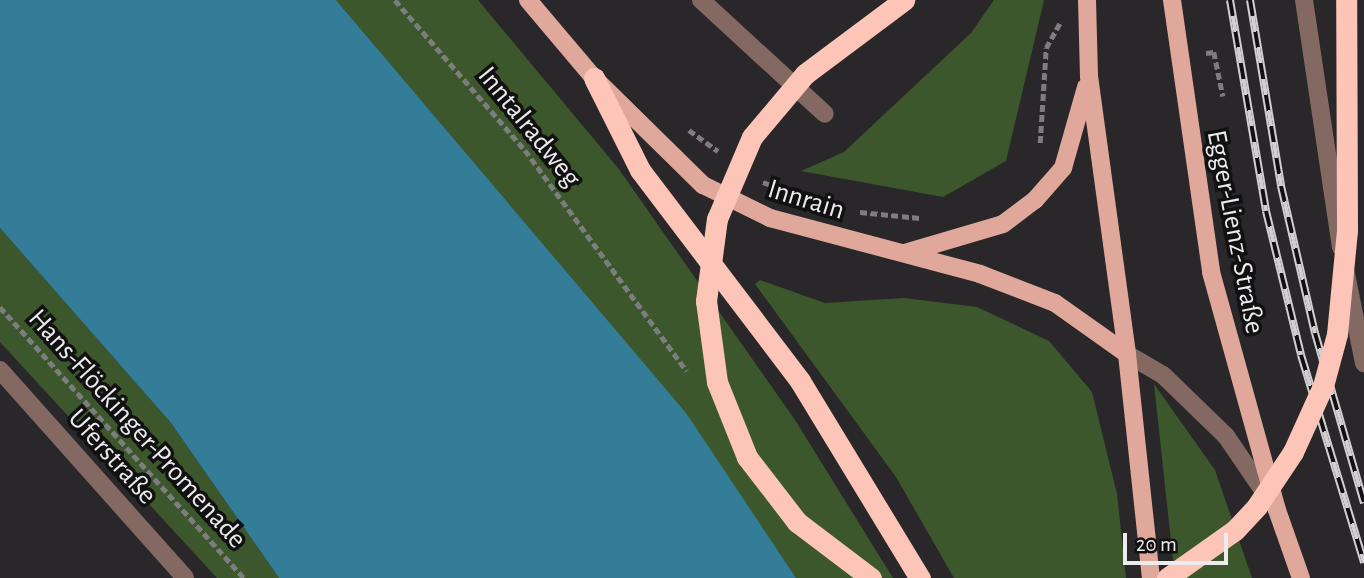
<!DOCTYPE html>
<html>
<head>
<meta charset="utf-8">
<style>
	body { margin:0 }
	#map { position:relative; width:1364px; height:578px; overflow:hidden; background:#29272a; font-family:"Alegreya Sans",sans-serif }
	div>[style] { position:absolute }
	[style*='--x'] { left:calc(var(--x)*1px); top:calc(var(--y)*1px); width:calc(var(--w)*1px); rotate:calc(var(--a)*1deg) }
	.green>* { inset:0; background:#3d572d }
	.water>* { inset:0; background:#347d98 }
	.path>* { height:4.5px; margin-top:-2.25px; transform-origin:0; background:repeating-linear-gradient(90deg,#7d7c7e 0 7px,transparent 0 10.5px) }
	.minor>* { height:18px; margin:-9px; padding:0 9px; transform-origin:9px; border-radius:9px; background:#846862 }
	.major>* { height:18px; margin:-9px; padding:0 9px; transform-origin:9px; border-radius:9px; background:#e0a79b }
	.highway>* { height:21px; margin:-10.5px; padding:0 10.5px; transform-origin:10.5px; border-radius:10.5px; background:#fcc5b8 }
	.rail>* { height:8px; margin-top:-4px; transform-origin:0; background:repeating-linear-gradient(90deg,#111112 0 16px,#d1cfd2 0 32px); box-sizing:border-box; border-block:2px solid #d1cfd2 }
	.highway-bridge>* { height:21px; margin:-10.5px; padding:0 10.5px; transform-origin:10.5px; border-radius:10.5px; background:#fcc5b8 }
	span { translate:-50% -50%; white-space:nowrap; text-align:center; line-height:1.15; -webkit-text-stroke:7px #111112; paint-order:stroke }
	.street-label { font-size:28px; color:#ecebed }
	.scale { position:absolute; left:1123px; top:533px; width:105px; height:32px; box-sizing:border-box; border:4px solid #ecebed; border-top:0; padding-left:9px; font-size:21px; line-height:24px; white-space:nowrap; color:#ecebed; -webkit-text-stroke:5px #111112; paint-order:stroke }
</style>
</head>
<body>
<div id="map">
	<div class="green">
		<i style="clip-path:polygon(336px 0,478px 0,618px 168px,795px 420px,893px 578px,796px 578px,685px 413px)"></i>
		<i style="clip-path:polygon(994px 0,1044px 0,1006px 161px,943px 197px,801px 171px,844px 152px,971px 33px)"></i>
		<i style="clip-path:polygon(0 228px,171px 423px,279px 578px,217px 578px,0 342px)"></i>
		<i style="clip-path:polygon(760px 280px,825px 303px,904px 298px,977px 307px,1049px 341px,1092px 392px,1117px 494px,1126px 578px,954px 578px,896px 477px,755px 284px)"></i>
		<i style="clip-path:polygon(1154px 384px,1215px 470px,1252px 578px,1175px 578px)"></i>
	</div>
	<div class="water">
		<i style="clip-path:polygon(0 0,336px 0,686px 413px,796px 578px,279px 578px,171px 423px,0 228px)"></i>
	</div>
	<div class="path">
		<i style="--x:395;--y:0;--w:198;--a:49.1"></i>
		<i style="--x:525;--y:150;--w:274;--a:53.8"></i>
		<i style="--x:1206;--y:53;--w:8;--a:-7"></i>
		<i style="--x:1214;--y:52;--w:45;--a:78.4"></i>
		<i style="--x:689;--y:130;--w:36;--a:36"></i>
		<i style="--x:1040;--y:143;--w:95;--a:-86.4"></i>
		<i style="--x:1046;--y:48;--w:29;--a:-61"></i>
		<i style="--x:763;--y:182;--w:36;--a:21"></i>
		<i style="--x:860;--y:212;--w:60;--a:5.7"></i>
		<i style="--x:1239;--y:259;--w:26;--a:77"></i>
		<i style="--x:0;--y:307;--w:365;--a:48"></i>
	</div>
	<div class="minor">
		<i style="--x:701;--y:0;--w:168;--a:42.6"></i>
		<i style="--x:1304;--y:0;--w:250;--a:81.5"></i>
		<i style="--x:1346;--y:274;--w:91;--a:78.6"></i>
		<i style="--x:1127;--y:354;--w:42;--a:30.3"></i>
		<i style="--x:1163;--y:375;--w:88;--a:44.1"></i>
		<i style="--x:1226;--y:436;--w:80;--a:55.7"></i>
		<i style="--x:0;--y:370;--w:278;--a:48.3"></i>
	</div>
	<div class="major">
		<i style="--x:528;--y:0;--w:102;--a:49.8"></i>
		<i style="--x:594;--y:78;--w:153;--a:44.5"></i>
		<i style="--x:703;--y:185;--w:75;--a:26.2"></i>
		<i style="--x:770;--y:218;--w:217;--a:14.9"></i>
		<i style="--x:980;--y:274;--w:80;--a:21.1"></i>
		<i style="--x:1055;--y:303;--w:88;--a:35.3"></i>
		<i style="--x:1087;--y:0;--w:76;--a:88.5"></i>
		<i style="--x:1089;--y:76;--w:281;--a:82.2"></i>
		<i style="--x:1127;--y:354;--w:225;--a:83.9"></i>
		<i style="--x:1172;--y:0;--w:275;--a:81.8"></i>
		<i style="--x:1211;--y:272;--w:247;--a:74.5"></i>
		<i style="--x:1277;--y:510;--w:72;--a:70.6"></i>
		<i style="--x:905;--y:253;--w:102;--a:-16.5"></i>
		<i style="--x:1003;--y:224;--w:40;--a:-37"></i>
		<i style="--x:1035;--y:200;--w:43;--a:-48.8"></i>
		<i style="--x:1063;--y:168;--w:84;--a:-74.1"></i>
	</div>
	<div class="highway">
		<i style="--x:594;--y:78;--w:103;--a:63.4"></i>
		<i style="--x:640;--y:170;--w:265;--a:52.8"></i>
		<i style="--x:800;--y:381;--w:231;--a:58.7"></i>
	</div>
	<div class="rail">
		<i style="--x:1230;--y:0;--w:214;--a:80.3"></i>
		<i style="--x:1266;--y:211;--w:148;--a:76.3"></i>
		<i style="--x:1301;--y:355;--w:217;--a:73.1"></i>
		<i style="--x:1250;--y:0;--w:189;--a:80.5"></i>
		<i style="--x:1281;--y:186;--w:151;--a:77"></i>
		<i style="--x:1315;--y:333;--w:177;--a:73.9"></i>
	</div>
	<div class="highway-bridge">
		<i style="--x:871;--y:578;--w:93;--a:-142.9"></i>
		<i style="--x:797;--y:522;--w:82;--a:-127.6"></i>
		<i style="--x:747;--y:457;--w:81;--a:-111.8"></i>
		<i style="--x:717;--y:382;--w:82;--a:-97.7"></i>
		<i style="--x:706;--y:301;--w:83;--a:-82.4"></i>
		<i style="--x:717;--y:219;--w:89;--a:-66.9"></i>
		<i style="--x:752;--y:137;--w:82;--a:-49.9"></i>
		<i style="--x:805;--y:74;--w:124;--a:-36.8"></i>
		<i style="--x:1167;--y:578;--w:83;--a:-35.2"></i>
		<i style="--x:1235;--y:530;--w:33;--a:-47"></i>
		<i style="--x:1257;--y:506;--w:65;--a:-56.3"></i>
		<i style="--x:1293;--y:452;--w:72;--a:-65.6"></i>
		<i style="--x:1323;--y:386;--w:54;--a:-74.9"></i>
		<i style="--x:1337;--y:334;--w:104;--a:-84.5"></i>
		<i style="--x:1347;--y:230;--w:230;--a:-90.2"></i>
	</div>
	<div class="street-label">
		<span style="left:529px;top:127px;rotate:51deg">Inntalradweg</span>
		<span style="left:806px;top:200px;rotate:17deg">Innrain</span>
		<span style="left:1235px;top:232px;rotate:79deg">Egger-Lienz-Straße</span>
		<span style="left:137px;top:429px;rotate:48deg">Hans-Flöckinger-Promenade</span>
		<span style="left:112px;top:457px;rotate:48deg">Uferstraße</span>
	</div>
	<div class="scale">20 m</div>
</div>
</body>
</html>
